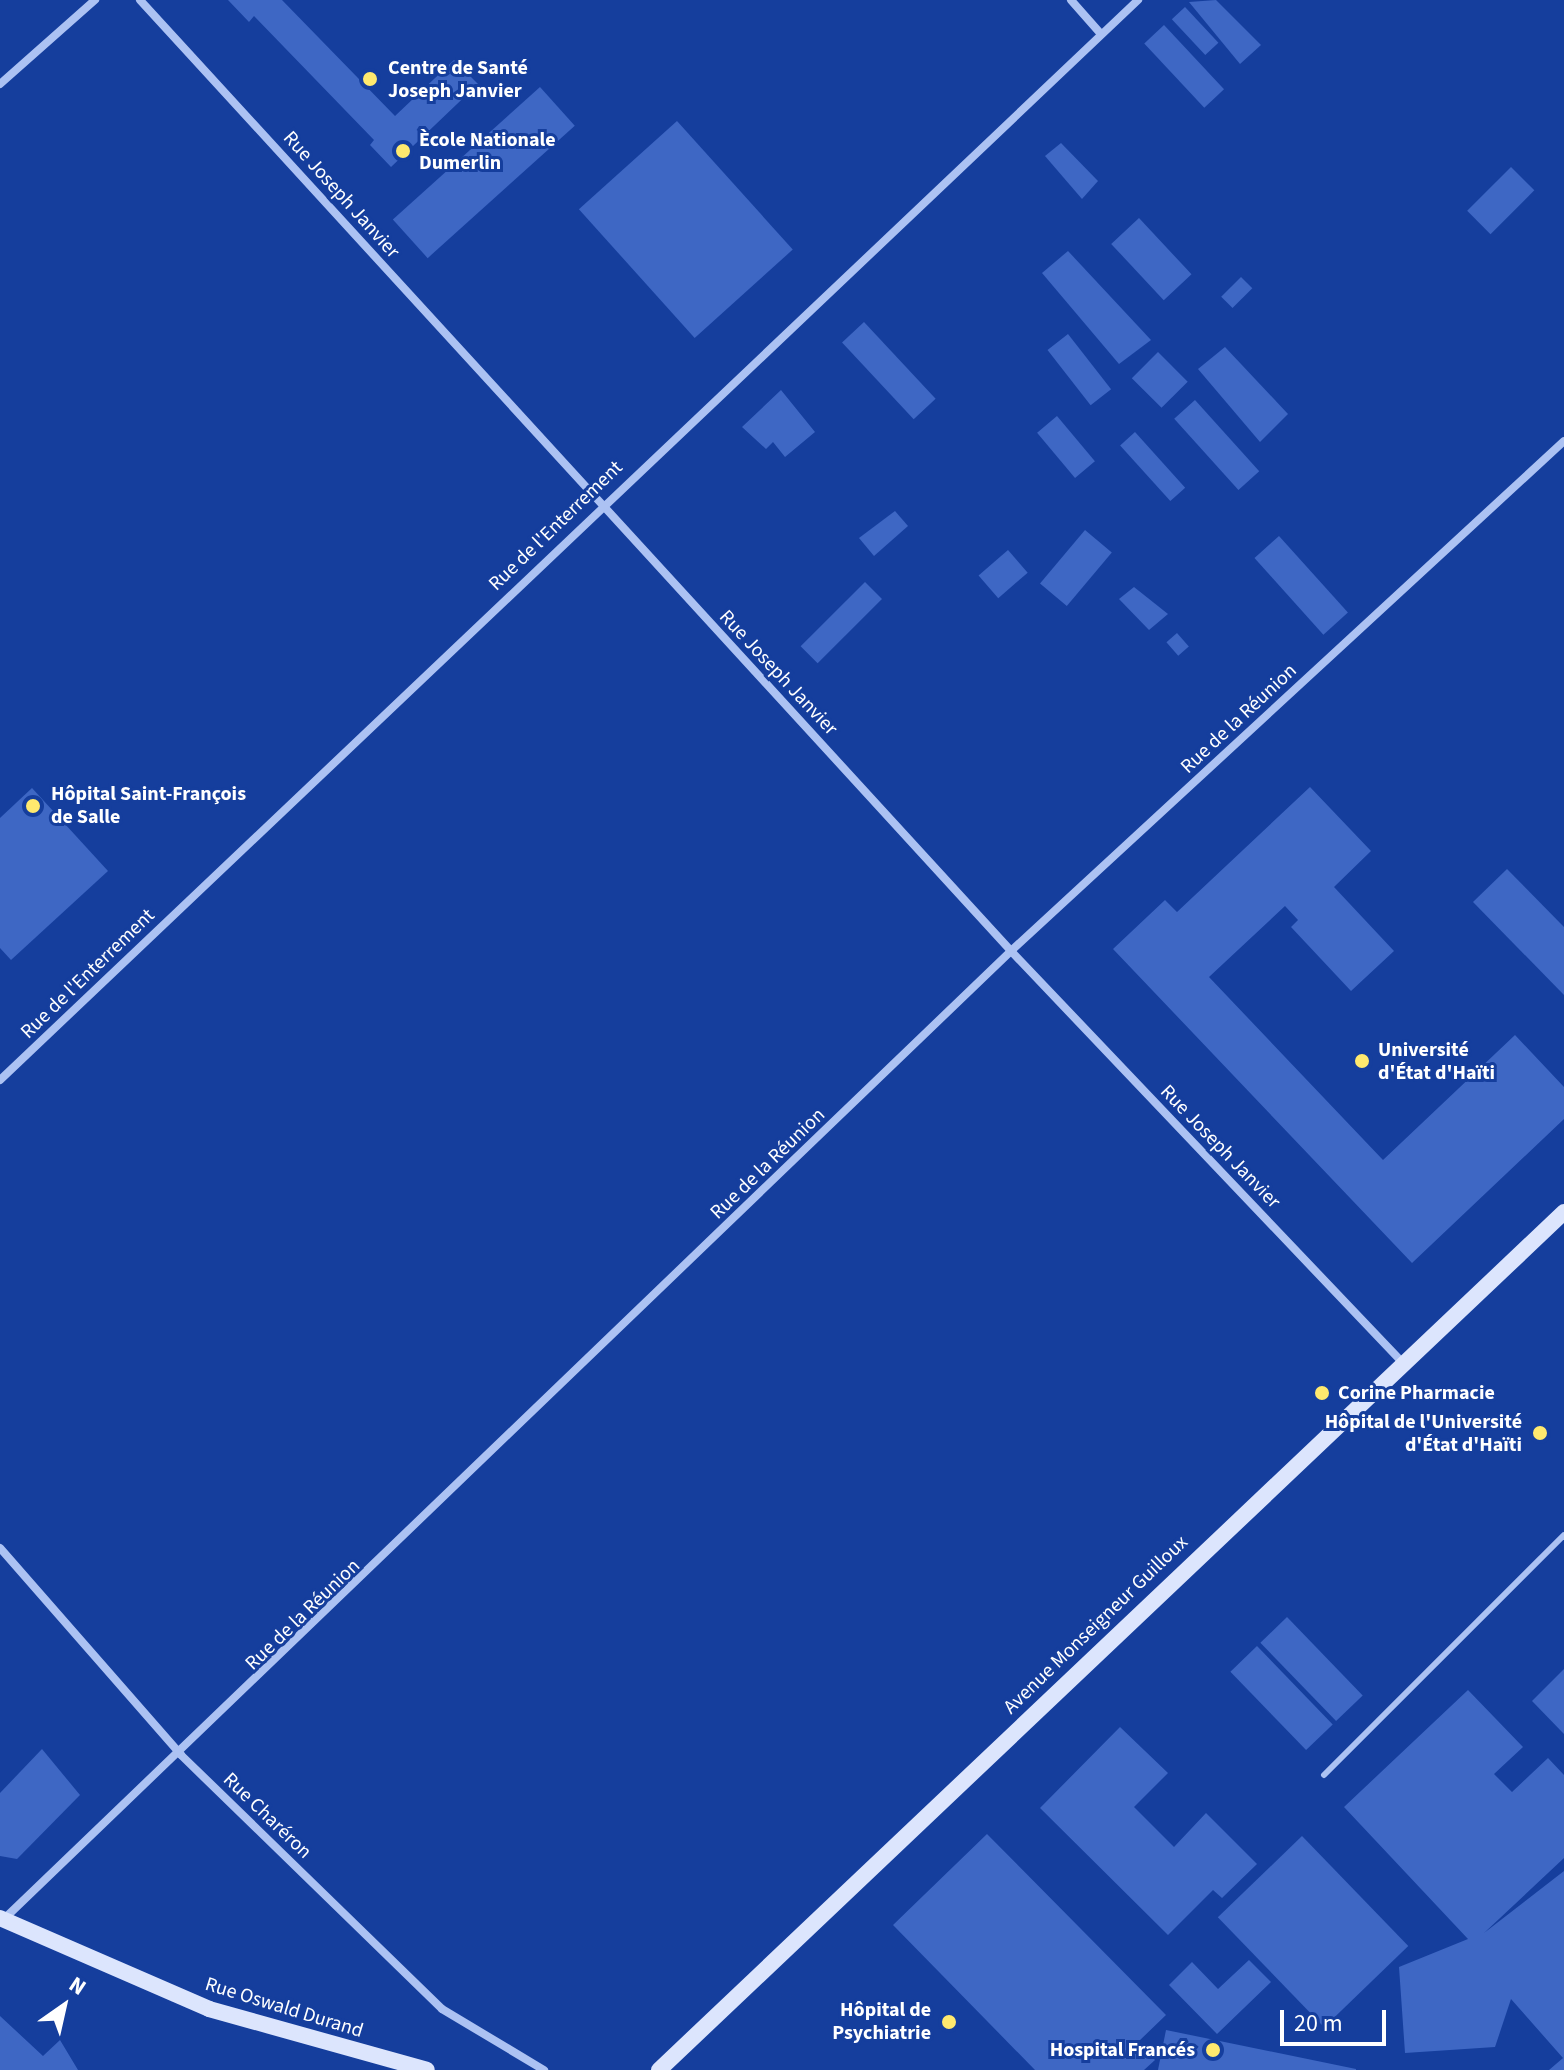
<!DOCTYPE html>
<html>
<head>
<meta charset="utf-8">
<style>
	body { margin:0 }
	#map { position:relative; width:1564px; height:2070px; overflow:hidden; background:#153e9d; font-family:"Source Sans 3",sans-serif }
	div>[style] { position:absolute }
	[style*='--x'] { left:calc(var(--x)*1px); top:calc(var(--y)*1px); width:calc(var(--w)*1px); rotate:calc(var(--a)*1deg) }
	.building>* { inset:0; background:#3e67c4; transform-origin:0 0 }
	.lane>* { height:6px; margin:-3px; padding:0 3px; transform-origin:3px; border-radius:3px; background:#acc2f3 }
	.street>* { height:8px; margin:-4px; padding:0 4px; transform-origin:4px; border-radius:4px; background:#acc2f3 }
	.secondary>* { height:16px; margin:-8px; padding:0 8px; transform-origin:8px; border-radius:8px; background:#dce5fd }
	.dots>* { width:22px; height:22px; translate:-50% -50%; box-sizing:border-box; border:4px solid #153e9d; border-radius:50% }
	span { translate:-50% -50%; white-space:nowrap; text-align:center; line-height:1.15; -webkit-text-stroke:6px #153e9d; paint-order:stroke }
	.poi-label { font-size:20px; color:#fff; font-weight:700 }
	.left { translate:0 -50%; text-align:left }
	.right { translate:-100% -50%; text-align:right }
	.street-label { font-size:20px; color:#fff }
	.north { position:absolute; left:24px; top:1966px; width:80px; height:80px; -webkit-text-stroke:6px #153e9d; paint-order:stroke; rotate:34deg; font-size:22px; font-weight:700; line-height:32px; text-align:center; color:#fff }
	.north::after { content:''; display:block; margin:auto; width:28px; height:36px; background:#fff; clip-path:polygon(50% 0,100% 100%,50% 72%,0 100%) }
	.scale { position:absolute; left:1280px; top:2010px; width:106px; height:36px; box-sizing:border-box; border:4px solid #fff; border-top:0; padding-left:10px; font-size:24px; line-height:28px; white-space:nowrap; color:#fff; -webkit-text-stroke:6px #153e9d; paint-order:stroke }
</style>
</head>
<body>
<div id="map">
	<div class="building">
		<i style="clip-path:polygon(228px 0,282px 0,395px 116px,454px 60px,478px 84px,391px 167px,370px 145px,374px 140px,254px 16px,249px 22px)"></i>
		<i style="clip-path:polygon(1216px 0,1261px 45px,1240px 64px,1189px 2px)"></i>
		<i style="left:1185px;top:7px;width:49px;height:18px;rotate:47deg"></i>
		<i style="left:1164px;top:25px;width:88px;height:27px;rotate:47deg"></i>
		<i style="left:540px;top:87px;width:52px;height:198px;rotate:48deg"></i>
		<i style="left:677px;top:121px;width:173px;height:132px;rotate:48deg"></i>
		<i style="clip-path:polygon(1061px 143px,1098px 181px,1082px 199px,1045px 156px)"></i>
		<i style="left:1511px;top:167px;width:33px;height:62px;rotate:45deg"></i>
		<i style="left:1139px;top:218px;width:77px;height:38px;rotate:47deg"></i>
		<i style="clip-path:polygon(1068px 251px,1151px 340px,1119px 364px,1042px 273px)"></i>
		<i style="left:1241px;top:277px;width:16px;height:28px;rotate:45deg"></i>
		<i style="left:864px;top:322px;width:105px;height:30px;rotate:47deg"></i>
		<i style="left:1068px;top:334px;width:70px;height:26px;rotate:52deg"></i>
		<i style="clip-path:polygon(1225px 347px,1288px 414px,1260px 442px,1198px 369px)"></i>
		<i style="left:1158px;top:352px;width:42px;height:37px;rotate:45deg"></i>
		<i style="clip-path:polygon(781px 390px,815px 432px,785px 457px,773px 442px,766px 449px,742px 427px)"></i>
		<i style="left:1195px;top:400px;width:96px;height:28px;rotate:48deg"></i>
		<i style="left:1057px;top:416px;width:59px;height:26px;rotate:50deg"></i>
		<i style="left:1135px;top:432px;width:75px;height:20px;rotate:48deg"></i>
		<i style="clip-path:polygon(895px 511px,908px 526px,874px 556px,859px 538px)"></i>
		<i style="left:1085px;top:530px;width:35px;height:70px;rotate:40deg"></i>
		<i style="left:1279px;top:536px;width:103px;height:33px;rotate:48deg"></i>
		<i style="left:1008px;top:550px;width:30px;height:39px;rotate:49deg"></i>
		<i style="left:865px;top:582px;width:24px;height:91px;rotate:45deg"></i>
		<i style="clip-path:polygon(1134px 587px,1168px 614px,1149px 630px,1119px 599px)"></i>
		<i style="left:1177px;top:633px;width:18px;height:14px;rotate:49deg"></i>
		<i style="clip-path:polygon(1310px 787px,1371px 851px,1334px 887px,1394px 951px,1351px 991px,1291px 927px,1298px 920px,1285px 906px,1209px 977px,1383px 1160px,1515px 1035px,1564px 1087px,1564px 1119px,1412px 1263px,1113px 949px,1165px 900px,1177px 912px)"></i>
		<i style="clip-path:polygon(32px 788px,108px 871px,11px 960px,0 948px,0 818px)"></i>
		<i style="clip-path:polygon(1507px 869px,1564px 927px,1564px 995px,1473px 902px)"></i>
		<i style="left:1287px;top:1617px;width:109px;height:37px;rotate:46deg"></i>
		<i style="left:1257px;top:1646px;width:109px;height:37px;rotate:46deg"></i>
		<i style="clip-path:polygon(1564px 1669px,1564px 1734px,1532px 1701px)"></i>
		<i style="clip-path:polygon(1468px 1690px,1523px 1747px,1494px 1774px,1512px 1792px,1548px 1758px,1564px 1775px,1564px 1858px,1484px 1933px,1564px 1871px,1564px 2070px,1549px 2070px,1563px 2058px,1511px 1999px,1495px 2047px,1405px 2053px,1399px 1967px,1468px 1939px,1344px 1807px)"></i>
		<i style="clip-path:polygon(1120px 1727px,1168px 1773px,1134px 1807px,1174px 1847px,1206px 1813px,1257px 1864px,1222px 1898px,1213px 1890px,1168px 1935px,1040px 1808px)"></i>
		<i style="clip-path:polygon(42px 1749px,80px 1795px,17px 1859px,0 1856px,0 1793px)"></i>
		<i style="clip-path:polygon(987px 1834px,1166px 2015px,1138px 2042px,1155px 2060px,1144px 2070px,1035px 2070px,893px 1925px)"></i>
		<i style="left:1302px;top:1836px;width:153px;height:117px;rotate:46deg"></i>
		<i style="clip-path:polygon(1249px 1960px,1271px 1982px,1217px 2034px,1169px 1985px,1192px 1962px,1218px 1989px)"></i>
		<i style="clip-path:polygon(0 2016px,43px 2056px,60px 2040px,78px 2070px,0 2070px)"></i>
		<i style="clip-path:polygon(1166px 2030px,1356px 2069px,1356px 2070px,1158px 2070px)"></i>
	</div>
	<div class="lane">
		<i style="--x:1324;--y:1775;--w:339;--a:-45"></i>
	</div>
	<div class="street">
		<i style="--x:140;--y:0;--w:1290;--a:47.51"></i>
		<i style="--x:1011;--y:951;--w:566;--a:46.43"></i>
		<i style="--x:1071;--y:0;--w:45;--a:48.6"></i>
		<i style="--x:0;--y:84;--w:127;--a:-41.5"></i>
		<i style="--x:0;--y:1080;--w:1569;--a:-43.5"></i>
		<i style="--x:0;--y:1548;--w:275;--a:48.8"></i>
		<i style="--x:181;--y:1755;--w:364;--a:44.2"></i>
		<i style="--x:442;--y:2009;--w:119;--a:30.9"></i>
		<i style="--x:4;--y:1919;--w:1397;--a:-43.87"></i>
		<i style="--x:1011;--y:951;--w:752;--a:-42.68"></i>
	</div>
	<div class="secondary">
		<i style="--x:0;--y:1918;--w:228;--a:23.5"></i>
		<i style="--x:209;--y:2009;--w:226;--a:15.6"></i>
		<i style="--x:659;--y:2070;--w:1247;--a:-43.47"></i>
	</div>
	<div class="dots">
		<i style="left:370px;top:79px;background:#ffe96e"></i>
		<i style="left:403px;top:151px;background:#ffe96e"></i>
		<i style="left:33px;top:806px;background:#ffe96e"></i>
		<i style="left:1362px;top:1061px;background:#ffe96e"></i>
		<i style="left:1322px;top:1393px;background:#ffe96e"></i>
		<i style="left:1540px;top:1433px;background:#ffe96e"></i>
		<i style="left:949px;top:2022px;background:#ffe96e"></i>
		<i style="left:1213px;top:2050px;background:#ffe96e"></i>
	</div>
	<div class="poi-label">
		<span class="left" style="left:388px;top:80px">Centre de Santé<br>Joseph Janvier</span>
		<span class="left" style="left:419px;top:152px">Ècole Nationale<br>Dumerlin</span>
		<span class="left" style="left:51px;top:806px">Hôpital Saint-François<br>de Salle</span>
		<span class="left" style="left:1378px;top:1062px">Université<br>d'État d'Haïti</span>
		<span class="left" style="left:1338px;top:1393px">Corine Pharmacie</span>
		<span class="right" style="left:1522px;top:1434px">Hôpital de l'Université<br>d'État d'Haïti</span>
		<span class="right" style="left:931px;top:2022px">Hôpital de<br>Psychiatrie</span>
		<span class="right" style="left:1195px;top:2050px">Hospital Francés</span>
	</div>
	<div class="street-label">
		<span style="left:341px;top:195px;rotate:48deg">Rue Joseph Janvier</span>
		<span style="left:556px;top:526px;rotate:-44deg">Rue de l'Enterrement</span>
		<span style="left:778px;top:673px;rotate:47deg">Rue Joseph Janvier</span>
		<span style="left:1239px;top:719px;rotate:-43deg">Rue de la Réunion</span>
		<span style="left:88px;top:974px;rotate:-44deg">Rue de l'Enterrement</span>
		<span style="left:1220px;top:1147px;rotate:46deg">Rue Joseph Janvier</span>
		<span style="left:768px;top:1164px;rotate:-44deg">Rue de la Réunion</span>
		<span style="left:303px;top:1615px;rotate:-44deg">Rue de la Réunion</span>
		<span style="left:1096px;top:1625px;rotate:-44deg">Avenue Monseigneur Guilloux</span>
		<span style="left:267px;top:1816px;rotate:44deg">Rue Charéron</span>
		<span style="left:284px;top:2008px;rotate:17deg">Rue Oswald Durand</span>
	</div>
	<div class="north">N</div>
	<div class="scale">20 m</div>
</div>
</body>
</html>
